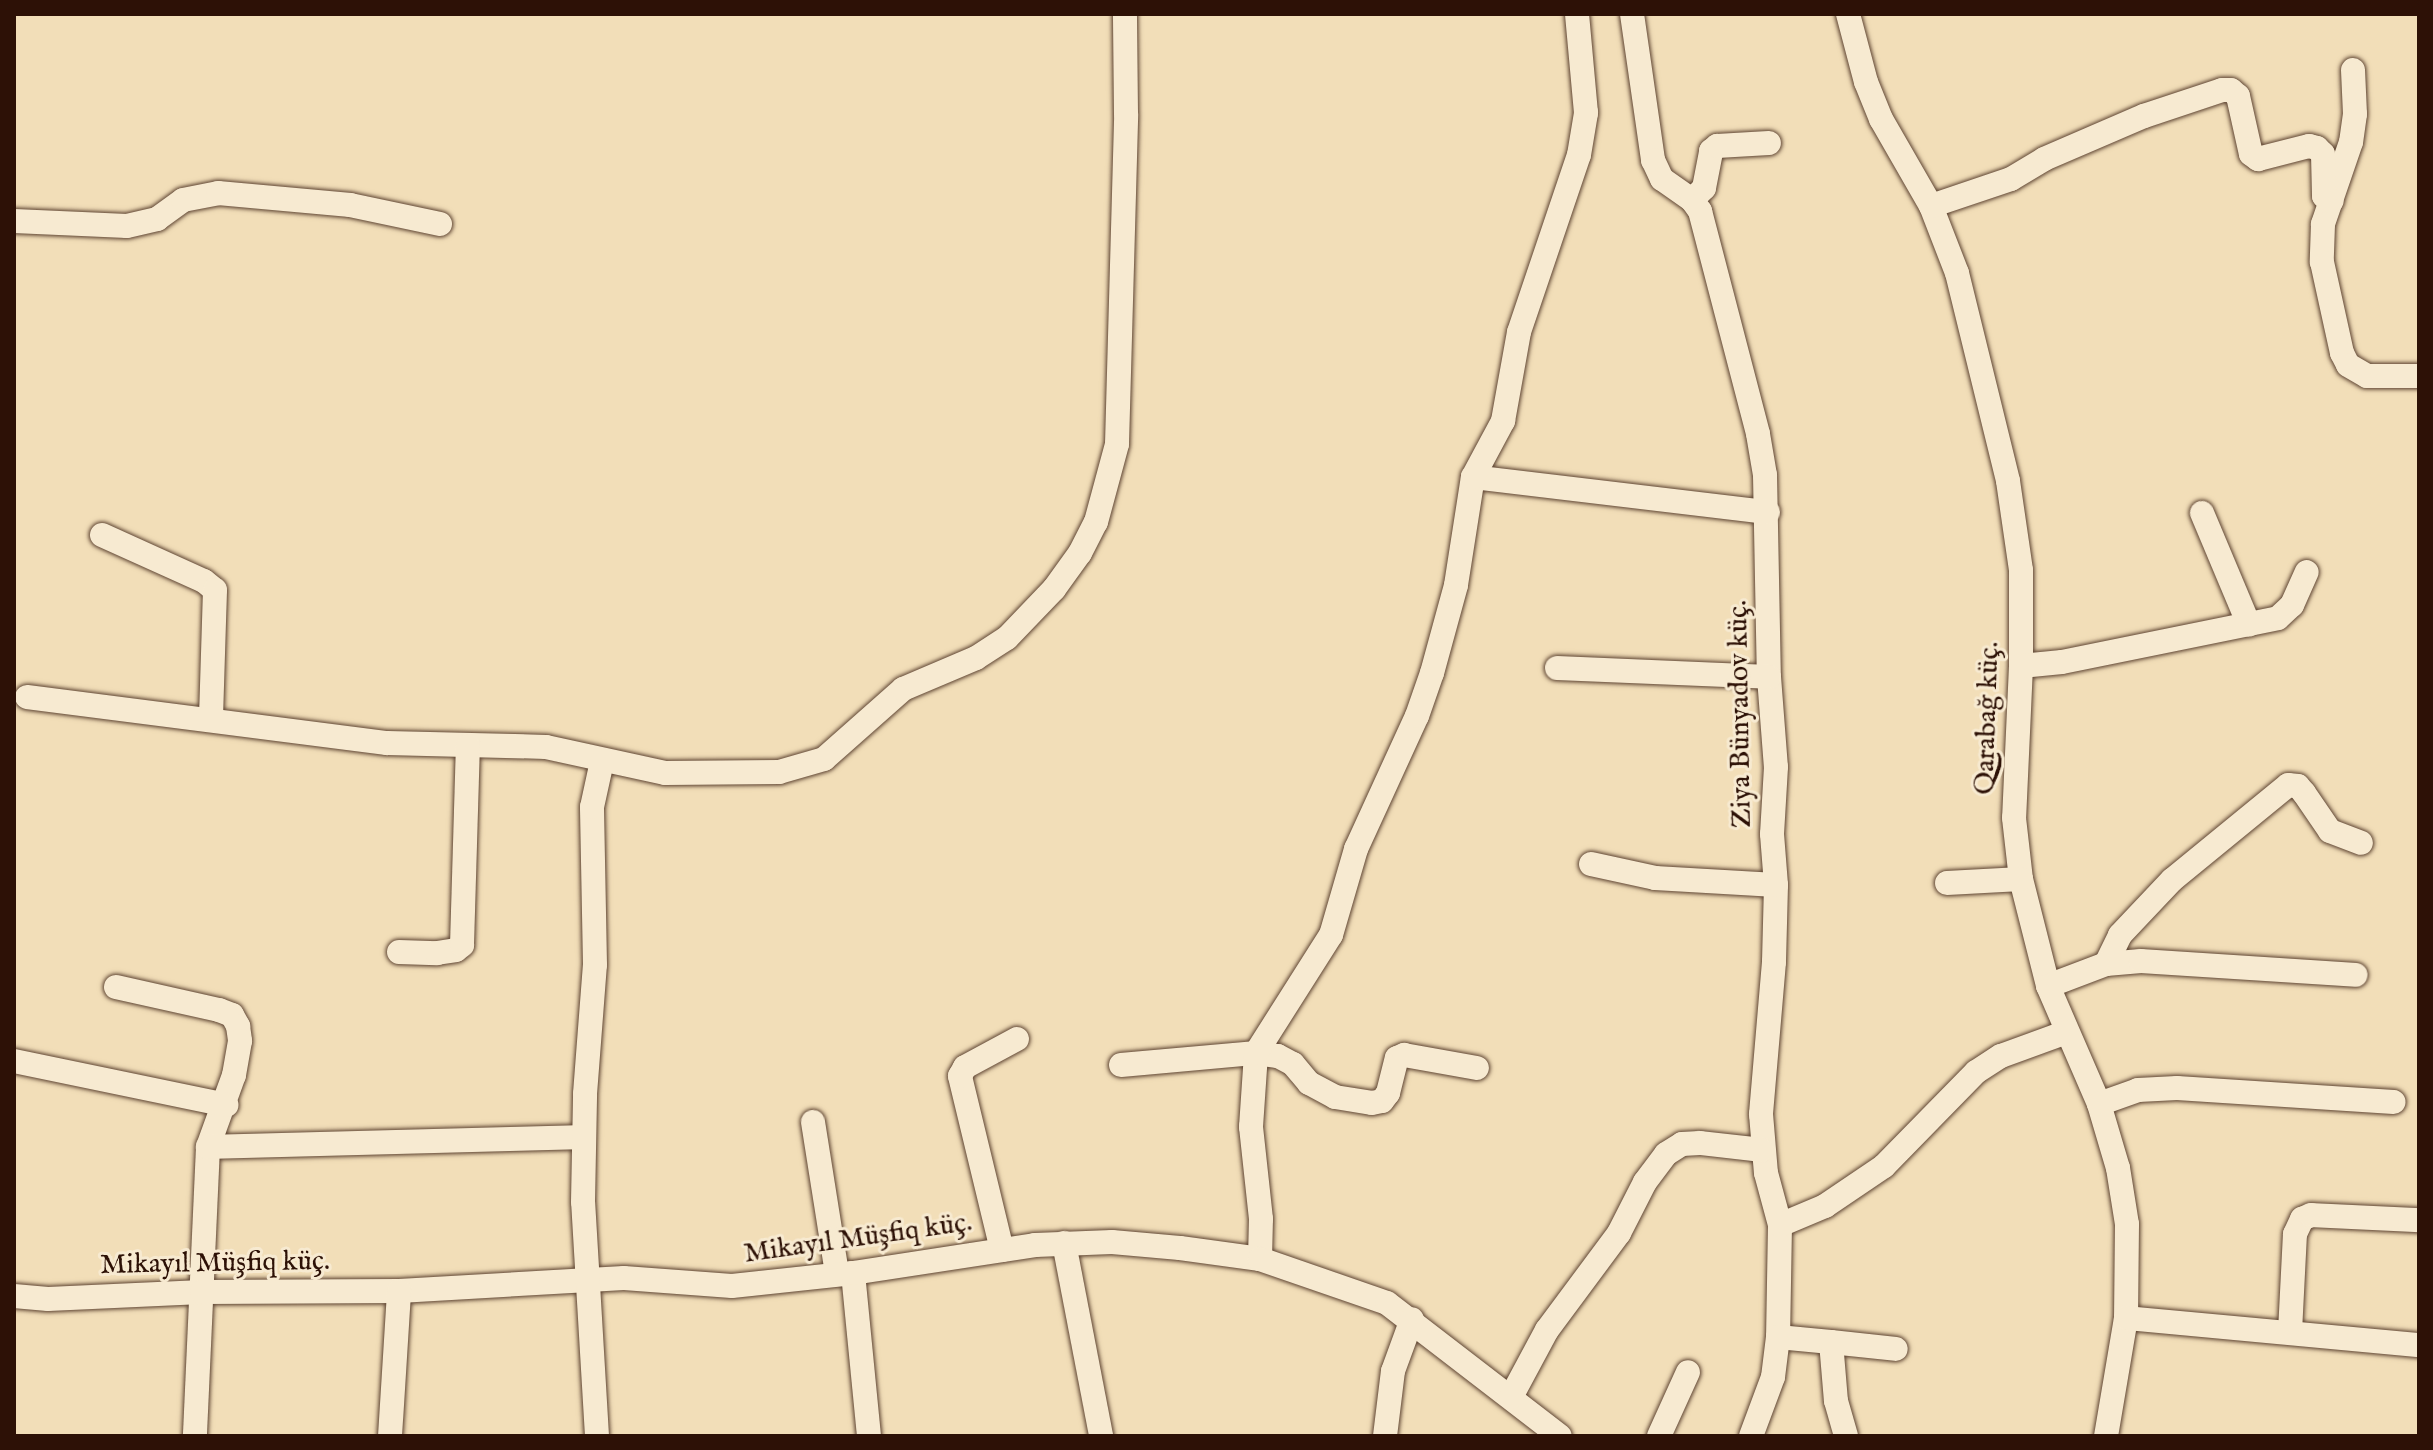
<!DOCTYPE html>
<html>
<head>
<meta charset="utf-8">
<style>
	body { margin:0 }
	#map { position:relative; width:2433px; height:1450px; overflow:hidden; background:#f2deb8; font-family:"IM FELL English",serif }
	div>[style] { position:absolute }
	[style*='--x'] { left:calc(var(--x)*1px); top:calc(var(--y)*1px); width:calc(var(--w)*1px); rotate:calc(var(--a)*1deg) }
	.roads { filter:drop-shadow(0 0 2px #5e4432) drop-shadow(0 0 2px #5e4432) }
	.minor>* { height:24px; margin:-12px; padding:0 12px; transform-origin:12px; border-radius:12px; background:#f7ead1 }
	span { translate:-50% -50%; white-space:nowrap; text-align:center; line-height:1.15; -webkit-text-stroke:6px #f7ead1; paint-order:stroke }
	.street-label { font-size:28px; color:#2d1106 }
	.frame { position:absolute; inset:0; border:16px solid #2d1106; pointer-events:none }
</style>
</head>
<body>
<div id="map">
	<div class="roads">
		<div class="minor">
			<i style="--x:1632;--y:14;--w:148;--a:81.8"></i>
			<i style="--x:1653;--y:160;--w:21;--a:65"></i>
			<i style="--x:1662;--y:179;--w:37;--a:35"></i>
			<i style="--x:1692;--y:200;--w:14;--a:54"></i>
			<i style="--x:1700;--y:211;--w:230;--a:75.4"></i>
			<i style="--x:1758;--y:434;--w:42;--a:80.3"></i>
			<i style="--x:1765;--y:475;--w:202;--a:88.9"></i>
			<i style="--x:1769;--y:677;--w:90;--a:85.6"></i>
			<i style="--x:1776;--y:767;--w:67;--a:93.4"></i>
			<i style="--x:1772;--y:834;--w:51;--a:85.5"></i>
			<i style="--x:1776;--y:885;--w:77;--a:91.5"></i>
			<i style="--x:1774;--y:962;--w:153;--a:94.9"></i>
			<i style="--x:1761;--y:1114;--w:59;--a:85.2"></i>
			<i style="--x:1766;--y:1173;--w:54;--a:74.9"></i>
			<i style="--x:1780;--y:1225;--w:112;--a:91"></i>
			<i style="--x:1778;--y:1337;--w:40;--a:97.1"></i>
			<i style="--x:1773;--y:1377;--w:63;--a:110.4"></i>
			<i style="--x:1848;--y:14;--w:70;--a:75.2"></i>
			<i style="--x:1866;--y:82;--w:40;--a:68"></i>
			<i style="--x:1881;--y:119;--w:100;--a:60.1"></i>
			<i style="--x:1931;--y:206;--w:72;--a:68.8"></i>
			<i style="--x:1957;--y:273;--w:214;--a:76.2"></i>
			<i style="--x:2008;--y:481;--w:90;--a:81.7"></i>
			<i style="--x:2021;--y:570;--w:96;--a:90"></i>
			<i style="--x:2021;--y:666;--w:152;--a:92.6"></i>
			<i style="--x:2014;--y:818;--w:61;--a:83.5"></i>
			<i style="--x:2021;--y:879;--w:110;--a:75.8"></i>
			<i style="--x:2048;--y:986;--w:129;--a:66.6"></i>
			<i style="--x:2099;--y:1104;--w:67;--a:73.5"></i>
			<i style="--x:2118;--y:1168;--w:57;--a:80.9"></i>
			<i style="--x:2127;--y:1224;--w:94;--a:90.6"></i>
			<i style="--x:2126;--y:1318;--w:120;--a:99.6"></i>
			<i style="--x:2353;--y:70;--w:44;--a:87.4"></i>
			<i style="--x:2355;--y:114;--w:28;--a:98"></i>
			<i style="--x:2351;--y:142;--w:87;--a:108.9"></i>
			<i style="--x:2323;--y:224;--w:38;--a:92"></i>
			<i style="--x:2322;--y:262;--w:93;--a:77.6"></i>
			<i style="--x:2342;--y:353;--w:13;--a:63"></i>
			<i style="--x:2348;--y:365;--w:22;--a:30"></i>
			<i style="--x:2367;--y:376;--w:52;--a:0"></i>
			<i style="--x:1692;--y:200;--w:17;--a:-45"></i>
			<i style="--x:1704;--y:188;--w:38;--a:-79"></i>
			<i style="--x:1711;--y:151;--w:8;--a:-40"></i>
			<i style="--x:1717;--y:146;--w:52;--a:-3.3"></i>
			<i style="--x:1931;--y:206;--w:84;--a:-18.6"></i>
			<i style="--x:2011;--y:179;--w:39;--a:-31"></i>
			<i style="--x:2044;--y:159;--w:109;--a:-23.3"></i>
			<i style="--x:2144;--y:116;--w:82;--a:-18.4"></i>
			<i style="--x:2222;--y:90;--w:9;--a:0"></i>
			<i style="--x:2231;--y:90;--w:9;--a:41"></i>
			<i style="--x:2238;--y:96;--w:59;--a:77.4"></i>
			<i style="--x:2251;--y:154;--w:9;--a:36"></i>
			<i style="--x:2258;--y:159;--w:53;--a:-14.3"></i>
			<i style="--x:2309;--y:146;--w:8;--a:14"></i>
			<i style="--x:2317;--y:148;--w:8;--a:45"></i>
			<i style="--x:2323;--y:154;--w:42;--a:88.6"></i>
			<i style="--x:2324;--y:196;--w:9;--a:32"></i>
			<i style="--x:14;--y:221;--w:113;--a:2.5"></i>
			<i style="--x:127;--y:226;--w:31;--a:-13"></i>
			<i style="--x:157;--y:219;--w:32;--a:-36"></i>
			<i style="--x:183;--y:200;--w:36;--a:-11"></i>
			<i style="--x:218;--y:193;--w:133;--a:5.2"></i>
			<i style="--x:350;--y:205;--w:92;--a:11.9"></i>
			<i style="--x:1473;--y:477;--w:297;--a:6.8"></i>
			<i style="--x:2202;--y:513;--w:121;--a:67.2"></i>
			<i style="--x:102;--y:535;--w:112;--a:24.3"></i>
			<i style="--x:204;--y:581;--w:14;--a:39"></i>
			<i style="--x:215;--y:590;--w:130;--a:91.8"></i>
			<i style="--x:2021;--y:666;--w:41;--a:-5.6"></i>
			<i style="--x:2062;--y:662;--w:220;--a:-11.5"></i>
			<i style="--x:2278;--y:618;--w:19;--a:-43"></i>
			<i style="--x:2292;--y:605;--w:36;--a:-66"></i>
			<i style="--x:1557;--y:668;--w:212;--a:2.4"></i>
			<i style="--x:27;--y:697;--w:363;--a:7.3"></i>
			<i style="--x:387;--y:743;--w:159;--a:1.4"></i>
			<i style="--x:546;--y:747;--w:122;--a:12.3"></i>
			<i style="--x:665;--y:773;--w:114;--a:-0.5"></i>
			<i style="--x:779;--y:772;--w:47;--a:-16.1"></i>
			<i style="--x:824;--y:759;--w:106;--a:-41.5"></i>
			<i style="--x:903;--y:689;--w:79;--a:-23"></i>
			<i style="--x:976;--y:658;--w:37;--a:-33"></i>
			<i style="--x:1007;--y:638;--w:68;--a:-46.2"></i>
			<i style="--x:1054;--y:589;--w:44;--a:-54.2"></i>
			<i style="--x:1080;--y:553;--w:35;--a:-63"></i>
			<i style="--x:1096;--y:522;--w:81;--a:-74.9"></i>
			<i style="--x:1117;--y:444;--w:330;--a:-88.4"></i>
			<i style="--x:1126;--y:114;--w:100;--a:-90.6"></i>
			<i style="--x:1591;--y:864;--w:66;--a:12.3"></i>
			<i style="--x:1655;--y:878;--w:121;--a:3.3"></i>
			<i style="--x:1947;--y:883;--w:74;--a:-3.1"></i>
			<i style="--x:399;--y:952;--w:38;--a:2"></i>
			<i style="--x:437;--y:953;--w:19;--a:-9"></i>
			<i style="--x:456;--y:950;--w:8;--a:-40"></i>
			<i style="--x:462;--y:945;--w:199;--a:-88.3"></i>
			<i style="--x:2106;--y:964;--w:32;--a:-64"></i>
			<i style="--x:2120;--y:935;--w:76;--a:-46.6"></i>
			<i style="--x:2172;--y:880;--w:150;--a:-39.3"></i>
			<i style="--x:2288;--y:785;--w:10;--a:6"></i>
			<i style="--x:2298;--y:786;--w:9;--a:49"></i>
			<i style="--x:2304;--y:793;--w:46;--a:55.6"></i>
			<i style="--x:2330;--y:831;--w:33;--a:21"></i>
			<i style="--x:2048;--y:986;--w:62;--a:-20.8"></i>
			<i style="--x:2106;--y:964;--w:35;--a:-5"></i>
			<i style="--x:2141;--y:961;--w:215;--a:3.7"></i>
			<i style="--x:116;--y:987;--w:106;--a:12.6"></i>
			<i style="--x:219;--y:1010;--w:14;--a:21"></i>
			<i style="--x:232;--y:1015;--w:13;--a:61"></i>
			<i style="--x:238;--y:1026;--w:15;--a:82"></i>
			<i style="--x:240;--y:1041;--w:35;--a:100"></i>
			<i style="--x:234;--y:1075;--w:77;--a:109.9"></i>
			<i style="--x:208;--y:1147;--w:289;--a:92.6"></i>
			<i style="--x:14;--y:1061;--w:217;--a:11.7"></i>
			<i style="--x:1121;--y:1065;--w:136;--a:-5.1"></i>
			<i style="--x:1256;--y:1053;--w:22;--a:8"></i>
			<i style="--x:1278;--y:1056;--w:17;--a:28"></i>
			<i style="--x:1293;--y:1064;--w:25;--a:50"></i>
			<i style="--x:1309;--y:1083;--w:30;--a:28"></i>
			<i style="--x:1335;--y:1097;--w:37;--a:9"></i>
			<i style="--x:1372;--y:1103;--w:10;--a:-11"></i>
			<i style="--x:1382;--y:1101;--w:10;--a:-53"></i>
			<i style="--x:1388;--y:1093;--w:36;--a:-76"></i>
			<i style="--x:1397;--y:1058;--w:8;--a:-23"></i>
			<i style="--x:1404;--y:1055;--w:74;--a:10.1"></i>
			<i style="--x:2099;--y:1104;--w:41;--a:-19.7"></i>
			<i style="--x:2138;--y:1090;--w:39;--a:-3"></i>
			<i style="--x:2177;--y:1088;--w:217;--a:3.7"></i>
			<i style="--x:813;--y:1122;--w:154;--a:81"></i>
			<i style="--x:208;--y:1147;--w:376;--a:-1.5"></i>
			<i style="--x:1780;--y:1225;--w:49;--a:-22.9"></i>
			<i style="--x:1825;--y:1206;--w:71;--a:-34.1"></i>
			<i style="--x:1884;--y:1166;--w:132;--a:-45.6"></i>
			<i style="--x:1976;--y:1072;--w:30;--a:-33"></i>
			<i style="--x:2001;--y:1056;--w:70;--a:-20"></i>
			<i style="--x:1064;--y:1243;--w:197;--a:79.1"></i>
			<i style="--x:1002;--y:1250;--w:179;--a:-103.6"></i>
			<i style="--x:960;--y:1076;--w:10;--a:-61"></i>
			<i style="--x:965;--y:1067;--w:59;--a:-28.3"></i>
			<i style="--x:1260;--y:1259;--w:40;--a:-88.6"></i>
			<i style="--x:1261;--y:1219;--w:93;--a:-96.2"></i>
			<i style="--x:1251;--y:1127;--w:74;--a:-86.1"></i>
			<i style="--x:1256;--y:1053;--w:140;--a:-57.6"></i>
			<i style="--x:1331;--y:935;--w:90;--a:-73.8"></i>
			<i style="--x:1356;--y:849;--w:146;--a:-65.4"></i>
			<i style="--x:1417;--y:716;--w:46;--a:-70.8"></i>
			<i style="--x:1432;--y:673;--w:91;--a:-74.7"></i>
			<i style="--x:1456;--y:585;--w:109;--a:-81.1"></i>
			<i style="--x:1473;--y:477;--w:64;--a:-61.8"></i>
			<i style="--x:1503;--y:421;--w:90;--a:-79.8"></i>
			<i style="--x:1519;--y:332;--w:187;--a:-71.3"></i>
			<i style="--x:1579;--y:155;--w:43;--a:-80.5"></i>
			<i style="--x:1586;--y:113;--w:99;--a:-95.2"></i>
			<i style="--x:853;--y:1273;--w:164;--a:84.4"></i>
			<i style="--x:14;--y:1296;--w:34;--a:5"></i>
			<i style="--x:48;--y:1299;--w:154;--a:-2.6"></i>
			<i style="--x:202;--y:1292;--w:197;--a:-0.3"></i>
			<i style="--x:399;--y:1291;--w:225;--a:-3.3"></i>
			<i style="--x:624;--y:1278;--w:108;--a:4.2"></i>
			<i style="--x:732;--y:1286;--w:122;--a:-6.1"></i>
			<i style="--x:853;--y:1273;--w:184;--a:-8.7"></i>
			<i style="--x:1035;--y:1245;--w:77;--a:-2.2"></i>
			<i style="--x:1112;--y:1242;--w:68;--a:5"></i>
			<i style="--x:1180;--y:1248;--w:81;--a:7.8"></i>
			<i style="--x:1260;--y:1259;--w:134;--a:19.1"></i>
			<i style="--x:1387;--y:1303;--w:218;--a:37.6"></i>
			<i style="--x:2126;--y:1318;--w:294;--a:5.3"></i>
			<i style="--x:2290;--y:1332;--w:98;--a:-87.1"></i>
			<i style="--x:2295;--y:1234;--w:17;--a:-65"></i>
			<i style="--x:2302;--y:1219;--w:10;--a:-24"></i>
			<i style="--x:2311;--y:1215;--w:108;--a:2.7"></i>
			<i style="--x:1778;--y:1337;--w:53;--a:5.4"></i>
			<i style="--x:1831;--y:1342;--w:59;--a:85.2"></i>
			<i style="--x:1836;--y:1401;--w:36;--a:74"></i>
			<i style="--x:1831;--y:1342;--w:65;--a:6.1"></i>
			<i style="--x:1511;--y:1397;--w:76;--a:-61.8"></i>
			<i style="--x:1547;--y:1330;--w:121;--a:-53.4"></i>
			<i style="--x:1619;--y:1233;--w:57;--a:-63"></i>
			<i style="--x:1645;--y:1182;--w:35;--a:-53"></i>
			<i style="--x:1666;--y:1154;--w:19;--a:-32"></i>
			<i style="--x:1682;--y:1144;--w:18;--a:-3"></i>
			<i style="--x:1700;--y:1143;--w:62;--a:6.4"></i>
			<i style="--x:390;--y:1436;--w:145;--a:-86.4"></i>
			<i style="--x:597;--y:1436;--w:234;--a:-93.4"></i>
			<i style="--x:583;--y:1202;--w:108;--a:-88.9"></i>
			<i style="--x:585;--y:1094;--w:129;--a:-85.6"></i>
			<i style="--x:595;--y:965;--w:158;--a:-91.1"></i>
			<i style="--x:592;--y:807;--w:47;--a:-77.7"></i>
			<i style="--x:1385;--y:1436;--w:65;--a:-83"></i>
			<i style="--x:1393;--y:1371;--w:55;--a:-69.9"></i>
			<i style="--x:1659;--y:1436;--w:70;--a:-65.6"></i>
		</div>
	</div>
	<div class="street-label">
		<span style="left:1741px;top:714px;rotate:-91deg">Ziya Bünyadov küç.</span>
		<span style="left:1988px;top:718px;rotate:-88deg">Qarabağ küç.</span>
		<span style="left:858px;top:1239px;rotate:-8deg">Mikayıl Müşfiq küç.</span>
		<span style="left:215px;top:1264px;rotate:-1deg">Mikayıl Müşfiq küç.</span>
	</div>
	<div class="frame"></div>
</div>
</body>
</html>
